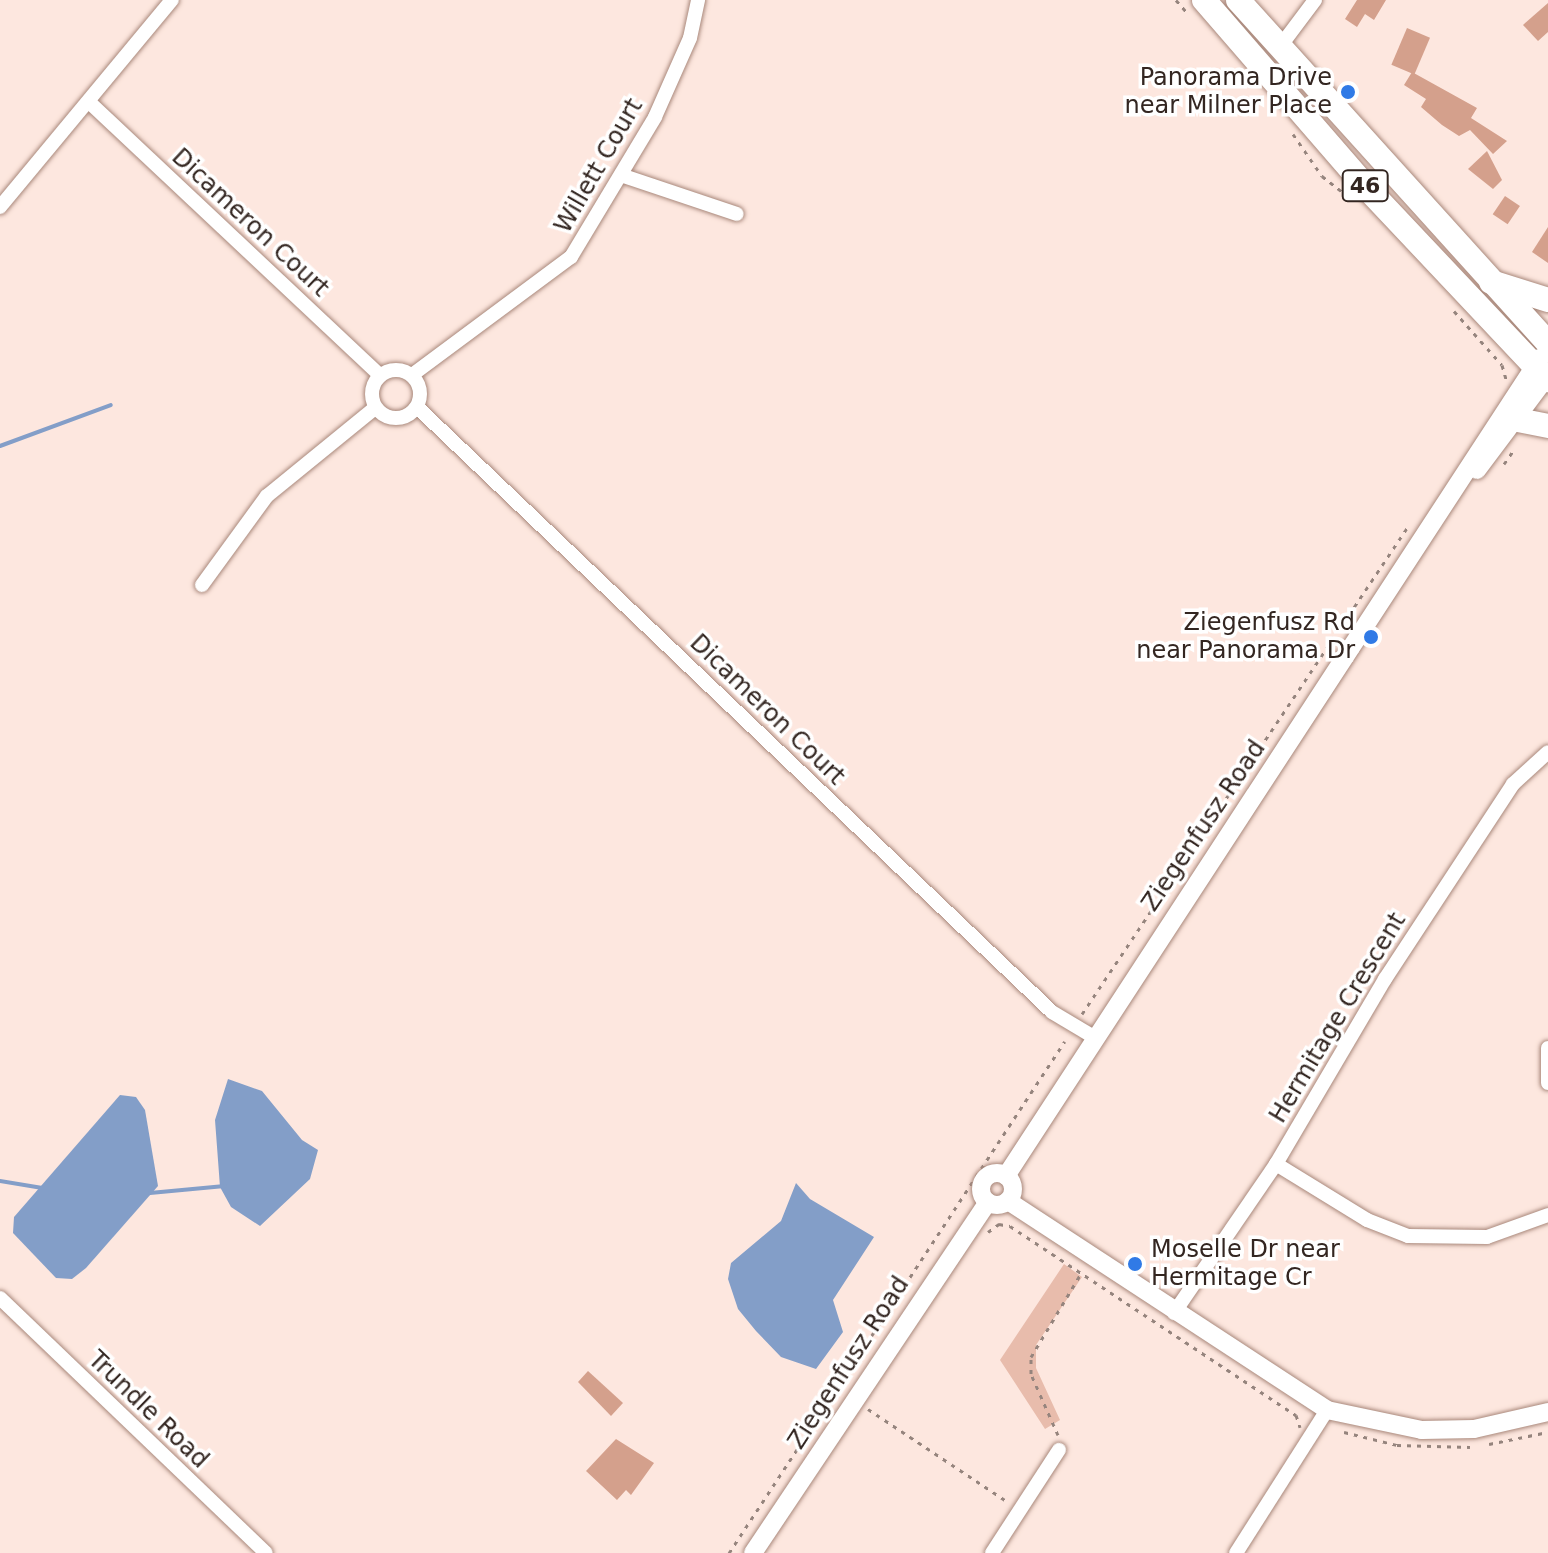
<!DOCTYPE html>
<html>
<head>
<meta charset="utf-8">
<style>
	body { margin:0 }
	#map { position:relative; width:1548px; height:1553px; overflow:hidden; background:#fde7df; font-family:"DejaVu Sans",sans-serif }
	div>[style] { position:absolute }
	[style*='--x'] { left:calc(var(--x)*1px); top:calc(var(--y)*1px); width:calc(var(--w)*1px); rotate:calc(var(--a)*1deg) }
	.green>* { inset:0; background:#e8bcac }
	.water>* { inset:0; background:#839ec8 }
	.stream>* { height:4px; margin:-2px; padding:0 2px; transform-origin:2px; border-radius:2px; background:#839ec8 }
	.building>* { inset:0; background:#d4a08c; transform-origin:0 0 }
	.path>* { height:3px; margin-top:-1.5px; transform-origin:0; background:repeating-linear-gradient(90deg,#95847d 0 4px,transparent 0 10px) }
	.roads { filter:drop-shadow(0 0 2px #a9887b) drop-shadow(0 0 2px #a9887b) }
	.minor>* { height:14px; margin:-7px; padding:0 7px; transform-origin:7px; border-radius:7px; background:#fff }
	.minor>.ring { margin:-7px; padding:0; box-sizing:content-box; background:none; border:14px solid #fff; border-radius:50% }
	.tertiary>* { height:18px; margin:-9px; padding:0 9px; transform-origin:9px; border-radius:9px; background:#fff }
	.tertiary>.ring { margin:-9px; padding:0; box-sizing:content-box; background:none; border:18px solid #fff; border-radius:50% }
	.primary>* { height:24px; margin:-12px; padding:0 12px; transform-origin:12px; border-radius:12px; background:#fff }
	.dots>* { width:22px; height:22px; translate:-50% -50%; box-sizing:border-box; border:4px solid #fff; border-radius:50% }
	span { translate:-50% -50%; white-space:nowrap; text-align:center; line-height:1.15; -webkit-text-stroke:7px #fff; paint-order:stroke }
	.shield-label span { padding:2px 6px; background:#fff; border:2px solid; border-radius:6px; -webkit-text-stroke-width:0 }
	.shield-label { font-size:22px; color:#332621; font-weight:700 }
	.poi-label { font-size:24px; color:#332621 }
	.right { translate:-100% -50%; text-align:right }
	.left { translate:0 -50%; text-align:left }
	.street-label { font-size:24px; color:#332621 }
</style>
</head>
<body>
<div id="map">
	<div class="green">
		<i style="clip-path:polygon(1064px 1264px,1082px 1277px,1036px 1345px,1036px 1368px,1060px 1420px,1045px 1429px,1000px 1360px)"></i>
	</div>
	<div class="water">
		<i style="clip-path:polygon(228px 1079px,262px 1091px,302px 1140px,318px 1150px,310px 1179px,260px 1226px,231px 1207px,220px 1187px,215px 1120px)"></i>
		<i style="clip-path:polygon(120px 1095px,136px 1097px,145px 1110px,158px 1186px,86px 1268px,72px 1279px,56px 1278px,13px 1233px,14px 1217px)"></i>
		<i style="clip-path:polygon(796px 1183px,810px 1199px,874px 1237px,833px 1300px,843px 1332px,816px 1369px,781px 1357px,756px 1331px,738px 1309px,728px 1279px,731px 1263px,781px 1221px)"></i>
	</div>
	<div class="stream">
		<i style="--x:0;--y:446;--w:118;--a:-20.3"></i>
		<i style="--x:0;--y:1181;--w:43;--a:9.5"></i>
		<i style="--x:150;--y:1193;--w:75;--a:-5.3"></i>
	</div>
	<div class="building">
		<i style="clip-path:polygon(1357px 0,1386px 0,1374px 20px,1365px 14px,1357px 27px,1345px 19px)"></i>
		<i style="clip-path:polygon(1548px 3px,1548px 32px,1538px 41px,1523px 25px)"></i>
		<i style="left:1407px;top:28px;width:25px;height:40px;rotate:23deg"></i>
		<i style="clip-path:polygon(1412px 72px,1477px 108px,1471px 118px,1507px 141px,1493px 154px,1470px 130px,1459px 136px,1442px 125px,1421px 107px,1426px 99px,1404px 85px)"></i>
		<i style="clip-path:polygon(1487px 151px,1502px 180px,1493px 189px,1468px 169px)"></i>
		<i style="left:1505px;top:196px;width:18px;height:22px;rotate:34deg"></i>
		<i style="clip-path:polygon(1548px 227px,1548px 263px,1532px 252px)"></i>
		<i style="clip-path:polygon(588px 1371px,623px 1403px,611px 1416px,578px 1382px)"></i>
		<i style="clip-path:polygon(616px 1439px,654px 1463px,631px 1495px,626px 1490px,617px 1500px,586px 1471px)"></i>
	</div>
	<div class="path">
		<i style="--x:1176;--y:0;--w:18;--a:49"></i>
		<i style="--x:1293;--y:134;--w:51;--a:55.4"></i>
		<i style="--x:1322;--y:176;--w:29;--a:38"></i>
		<i style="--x:1454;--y:311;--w:72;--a:48.4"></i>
		<i style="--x:1502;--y:365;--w:15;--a:74"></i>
		<i style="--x:1504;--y:464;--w:16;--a:-55"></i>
		<i style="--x:1082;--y:1014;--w:588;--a:-56.23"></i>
		<i style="--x:988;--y:1232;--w:14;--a:-36"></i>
		<i style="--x:999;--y:1224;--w:11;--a:10"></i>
		<i style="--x:1010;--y:1226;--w:343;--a:33.5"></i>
		<i style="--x:1296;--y:1415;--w:13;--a:72"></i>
		<i style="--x:868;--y:1409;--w:168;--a:33.6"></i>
		<i style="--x:1344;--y:1432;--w:55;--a:13.8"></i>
		<i style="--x:1397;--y:1445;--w:73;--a:1.6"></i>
		<i style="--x:1058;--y:1435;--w:67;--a:-113.9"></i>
		<i style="--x:1031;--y:1374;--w:17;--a:-90"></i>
		<i style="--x:1031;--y:1357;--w:96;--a:-59.1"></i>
		<i style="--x:1489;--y:1444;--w:60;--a:-11.5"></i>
		<i style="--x:729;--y:1553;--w:612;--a:-56.73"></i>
	</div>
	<div class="roads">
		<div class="minor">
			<i style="--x:1279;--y:48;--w:60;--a:-53.1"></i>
			<i style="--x:90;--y:103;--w:398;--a:43.2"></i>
			<i style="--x:621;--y:175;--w:122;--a:18.6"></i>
			<i style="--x:0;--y:207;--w:269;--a:-50.3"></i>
			<i class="ring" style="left:372px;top:370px;width:34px;height:34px"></i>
			<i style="--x:412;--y:375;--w:198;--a:-36.6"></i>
			<i style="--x:571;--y:257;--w:163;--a:-59"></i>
			<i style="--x:655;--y:117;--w:86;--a:-66.1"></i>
			<i style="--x:690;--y:38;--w:39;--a:-78"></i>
			<i style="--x:417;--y:407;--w:877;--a:43.61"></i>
			<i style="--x:1052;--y:1012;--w:49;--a:30.8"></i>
			<i style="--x:202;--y:585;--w:110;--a:-53.9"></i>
			<i style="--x:267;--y:496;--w:139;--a:-39.2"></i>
			<i style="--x:1548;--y:1048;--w:35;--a:90"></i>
			<i style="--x:1276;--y:1164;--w:107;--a:31.6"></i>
			<i style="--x:1367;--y:1220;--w:44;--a:21.3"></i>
			<i style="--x:1408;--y:1236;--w:79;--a:0.7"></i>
			<i style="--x:1487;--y:1237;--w:65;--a:-19.8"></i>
			<i style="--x:0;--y:1298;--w:368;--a:43.8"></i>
			<i style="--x:1174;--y:1313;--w:181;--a:-55.6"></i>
			<i style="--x:1276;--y:1164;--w:215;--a:-59.5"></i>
			<i style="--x:1385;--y:979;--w:233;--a:-56.7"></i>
			<i style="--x:1513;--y:784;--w:47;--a:-42.4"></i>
			<i style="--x:992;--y:1553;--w:123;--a:-57"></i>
			<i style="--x:1236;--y:1553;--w:169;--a:-57.5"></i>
		</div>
		<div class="tertiary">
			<i style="--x:1477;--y:470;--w:119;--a:-53.2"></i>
			<i class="ring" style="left:981px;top:1173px;width:14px;height:14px"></i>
			<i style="--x:1006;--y:1176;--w:977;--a:-56.86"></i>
			<i style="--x:1008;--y:1201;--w:381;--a:33.2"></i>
			<i style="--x:1327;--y:1410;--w:97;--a:11.9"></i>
			<i style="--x:1422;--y:1430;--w:52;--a:-1.1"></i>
			<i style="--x:1474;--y:1429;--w:76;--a:-12.9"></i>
			<i style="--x:753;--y:1553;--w:422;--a:-56.2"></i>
		</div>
		<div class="primary">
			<i style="--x:1204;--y:0;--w:246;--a:49.1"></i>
			<i style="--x:1365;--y:186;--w:267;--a:46.7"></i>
			<i style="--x:1238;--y:0;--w:462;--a:47.9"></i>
			<i style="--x:1491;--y:282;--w:60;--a:17.5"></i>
			<i style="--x:1518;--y:420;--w:31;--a:11"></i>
		</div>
	</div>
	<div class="dots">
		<i style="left:1348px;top:92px;background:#307ae6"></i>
		<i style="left:1371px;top:637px;background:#307ae6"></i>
		<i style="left:1135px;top:1264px;background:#307ae6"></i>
	</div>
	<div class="shield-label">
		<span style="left:1365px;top:186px">46</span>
	</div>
	<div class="poi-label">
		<span class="right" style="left:1332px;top:92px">Panorama Drive<br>near Milner Place</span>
		<span class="right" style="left:1355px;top:637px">Ziegenfusz Rd<br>near Panorama Dr</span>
		<span class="left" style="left:1151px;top:1264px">Moselle Dr near<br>Hermitage Cr</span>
	</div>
	<div class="street-label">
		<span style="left:599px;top:166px;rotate:-60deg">Willett Court</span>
		<span style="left:250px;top:223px;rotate:43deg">Dicameron Court</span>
		<span style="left:767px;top:710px;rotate:44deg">Dicameron Court</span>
		<span style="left:1204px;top:826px;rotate:-56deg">Ziegenfusz Road</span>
		<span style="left:1338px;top:1018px;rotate:-59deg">Hermitage Crescent</span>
		<span style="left:849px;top:1363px;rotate:-57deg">Ziegenfusz Road</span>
		<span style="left:148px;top:1410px;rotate:44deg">Trundle Road</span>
	</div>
</div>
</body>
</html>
